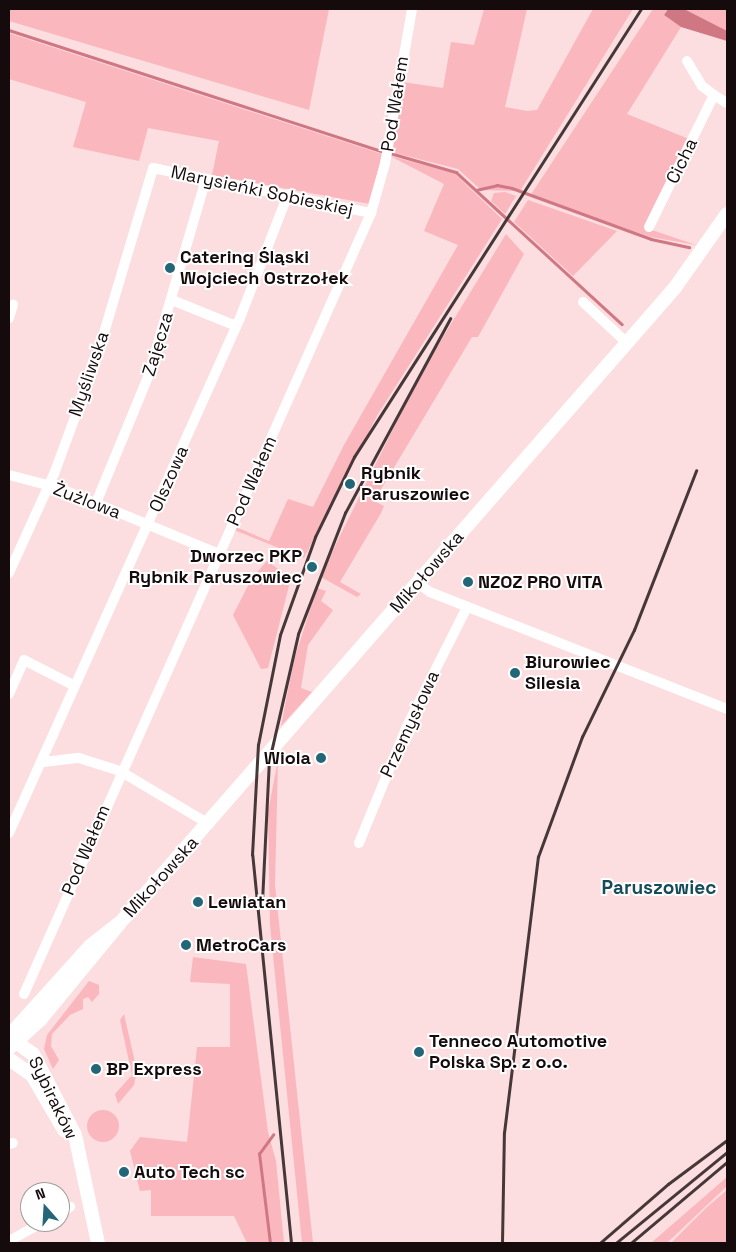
<!DOCTYPE html>
<html>
<head>
<meta charset="utf-8">
<style>
	body { margin:0 }
	#map { position:relative; width:736px; height:1252px; overflow:hidden; background:#fcdde0; font-family:"Space Grotesk",sans-serif }
	div>[style] { position:absolute }
	[style*='--x'] { left:calc(var(--x)*1px); top:calc(var(--y)*1px); width:calc(var(--w)*1px); rotate:calc(var(--a)*1deg) }
	.green>* { inset:0; background:#fab7be }
	.round { border-radius:50% }
	.water>* { inset:0; background:#cf7884 }
	.stream>* { height:2.5px; margin:-1.25px; padding:0 1.25px; transform-origin:1.25px; border-radius:1.25px; background:#cf7884 }
	.minor>* { height:10px; margin:-5px; padding:0 5px; transform-origin:5px; border-radius:5px; background:#fff }
	.secondary>* { height:14px; margin:-7px; padding:0 7px; transform-origin:7px; border-radius:7px; background:#fff }
	.rail>* { height:2.5px; margin:-1.25px; padding:0 1.25px; transform-origin:1.25px; border-radius:1.25px; background:#463839 }
	.dots>* { width:14px; height:14px; translate:-50% -50%; box-sizing:border-box; border:2px solid #fff; border-radius:50% }
	span { translate:-50% -50%; white-space:nowrap; text-align:center; line-height:1.15; -webkit-text-stroke:4px #fff; paint-order:stroke }
	.street-label { font-size:18px; color:#150b0c }
	.poi-label { font-size:18px; color:#150b0c; font-weight:700 }
	.left { translate:0 -50%; text-align:left }
	.right { translate:-100% -50%; text-align:right }
	.neighbourhood-label { font-size:19px; color:#164c5a; font-weight:700 }
	.frame { position:absolute; inset:0; border:10px solid #150b0c; pointer-events:none }
	.north { position:absolute; left:20px; top:1182px; width:50px; height:50px; box-sizing:border-box; background:#fff; border:1px solid #a19d9e; border-radius:50%; rotate:341deg; font-size:14px; font-weight:700; line-height:20px; text-align:center; color:#150b0c }
	.north::after { content:''; display:block; margin:auto; width:18px; height:22px; background:#236678; clip-path:polygon(50% 0,100% 100%,50% 72%,0 100%) }
</style>
</head>
<body>
<div id="map">
	<div class="green">
		<i style="clip-path:polygon(9px 9px,329px 9px,309px 110px,9px 21px)"></i>
		<i style="clip-path:polygon(484px 9px,527px 9px,505px 107px,527px 111px,537px 110px,593px 9px,633px 9px,520px 191px,481px 190px,458px 169px,391px 152px,402px 82px,443px 88px,451px 42px,474px 45px)"></i>
		<i style="clip-path:polygon(653px 9px,667px 9px,664px 15px,681px 27px,627px 114px,689px 139px,652px 230px,696px 245px,651px 237px,530px 196px)"></i>
		<i style="clip-path:polygon(684px 9px,727px 9px,727px 31px,715px 29px)"></i>
		<i style="clip-path:polygon(9px 33px,382px 154px,370px 204px,212px 175px,219px 141px,148px 128px,139px 161px,73px 147px,86px 102px,9px 79px)"></i>
		<i style="clip-path:polygon(390px 156px,454px 173px,502px 219px,378px 414px,304px 558px,234px 530px,236px 527px,269px 541px,288px 499px,313px 507px,344px 445px,458px 245px,424px 231px,444px 184px)"></i>
		<i style="clip-path:polygon(505px 192px,516px 196px,505px 214px,491px 201px,494px 193px)"></i>
		<i style="clip-path:polygon(528px 200px,617px 231px,573px 276px,514px 222px)"></i>
		<i style="clip-path:polygon(506px 234px,524px 254px,478px 337px,472px 337px,374px 501px,384px 506px,381px 513px,340px 582px,361px 594px,357px 597px,321px 577px,325px 566px,421px 373px)"></i>
		<i style="clip-path:polygon(267px 561px,291px 578px,268px 668px,261px 669px,233px 615px,252px 578px)"></i>
		<i style="clip-path:polygon(317px 588px,326px 591px,321px 601px,333px 610px,308px 645px,301px 688px,312px 692px,281px 726px,294px 660px)"></i>
		<i style="clip-path:polygon(278px 760px,275px 885px,313px 1243px,302px 1243px,270px 925px,268px 812px)"></i>
		<i style="clip-path:polygon(193px 957px,246px 964px,268px 1132px,276px 1161px,284px 1243px,247px 1243px,234px 1216px,151px 1216px,151px 1190px,140px 1191px,130px 1151px,140px 1137px,187px 1142px,197px 1047px,230px 1047px,230px 984px,190px 982px)"></i>
		<i style="clip-path:polygon(89px 981px,99px 985px,99px 994px,92px 1002px,88px 997px,83px 999px,83px 1009px,70px 1015px,52px 1034px,51px 1046px,59px 1060px,53px 1069px,44px 1049px,47px 1035px)"></i>
		<i style="clip-path:polygon(124px 1014px,137px 1071px,134px 1085px,118px 1104px,115px 1094px,132px 1075px,120px 1020px)"></i>
		<i class="round" style="left:87px;top:1110px;width:32px;height:32px"></i>
		<i style="clip-path:polygon(727px 1177px,727px 1186px,667px 1243px,651px 1243px)"></i>
		<i style="clip-path:polygon(727px 1190px,727px 1243px,671px 1243px,706px 1208px)"></i>
	</div>
	<div class="water">
		<i style="clip-path:polygon(668px 9px,684px 9px,727px 31px,727px 41px,681px 27px,664px 15px)"></i>
	</div>
	<div class="stream">
		<i style="--x:9;--y:30;--w:395;--a:18"></i>
		<i style="--x:390;--y:153;--w:69;--a:16.1"></i>
		<i style="--x:456;--y:172;--w:225;--a:42.5"></i>
		<i style="--x:476;--y:190;--w:22;--a:-13"></i>
		<i style="--x:497;--y:185;--w:15;--a:11"></i>
		<i style="--x:512;--y:188;--w:148;--a:20.1"></i>
		<i style="--x:651;--y:239;--w:39;--a:12"></i>
		<i style="--x:270;--y:1243;--w:90;--a:-97"></i>
		<i style="--x:259;--y:1154;--w:24;--a:-54"></i>
	</div>
	<div class="minor">
		<i style="--x:687;--y:61;--w:29;--a:59"></i>
		<i style="--x:702;--y:86;--w:15;--a:37"></i>
		<i style="--x:649;--y:227;--w:147;--a:-63.8"></i>
		<i style="--x:714;--y:95;--w:15;--a:32"></i>
		<i style="--x:172;--y:300;--w:69;--a:22.1"></i>
		<i style="--x:583;--y:302;--w:60;--a:43"></i>
		<i style="--x:9;--y:318;--w:14;--a:-73"></i>
		<i style="--x:9;--y:475;--w:52;--a:14.6"></i>
		<i style="--x:59;--y:488;--w:173;--a:22.4"></i>
		<i style="--x:96;--y:503;--w:136;--a:-67.6"></i>
		<i style="--x:148;--y:377;--w:206;--a:-73.7"></i>
		<i style="--x:9;--y:573;--w:109;--a:-65.6"></i>
		<i style="--x:54;--y:474;--w:118;--a:-69.7"></i>
		<i style="--x:95;--y:363;--w:203;--a:-73.4"></i>
		<i style="--x:153;--y:168;--w:223;--a:11.7"></i>
		<i style="--x:418;--y:583;--w:15;--a:37"></i>
		<i style="--x:430;--y:592;--w:319;--a:21.5"></i>
		<i style="--x:9;--y:694;--w:37;--a:-66"></i>
		<i style="--x:24;--y:660;--w:55;--a:27"></i>
		<i style="--x:44;--y:762;--w:35;--a:-7"></i>
		<i style="--x:79;--y:758;--w:43;--a:17.6"></i>
		<i style="--x:120;--y:771;--w:104;--a:30.8"></i>
		<i style="--x:9;--y:833;--w:564;--a:-65.84"></i>
		<i style="--x:240;--y:318;--w:133;--a:-68.8"></i>
		<i style="--x:359;--y:843;--w:126;--a:-67.7"></i>
		<i style="--x:407;--y:726;--w:133;--a:-63.2"></i>
		<i style="--x:24;--y:994;--w:855;--a:-66.04"></i>
		<i style="--x:371;--y:213;--w:51;--a:-74.1"></i>
		<i style="--x:385;--y:164;--w:157;--a:-80.1"></i>
		<i style="--x:9;--y:1144;--w:4;--a:-14"></i>
		<i style="--x:60;--y:1213;--w:12;--a:-31"></i>
		<i style="--x:9;--y:1241;--w:39;--a:-29"></i>
	</div>
	<div class="secondary">
		<i style="--x:9;--y:1036;--w:121;--a:-48"></i>
		<i style="--x:90;--y:946;--w:36;--a:-38"></i>
		<i style="--x:12;--y:1039;--w:26;--a:36"></i>
		<i style="--x:33;--y:1054;--w:91;--a:62.6"></i>
		<i style="--x:75;--y:1135;--w:110;--a:78"></i>
		<i style="--x:9;--y:1048;--w:42;--a:-42.1"></i>
		<i style="--x:40;--y:1020;--w:124;--a:-50.5"></i>
		<i style="--x:119;--y:924;--w:843;--a:-48.85"></i>
		<i style="--x:674;--y:289;--w:92;--a:-54.8"></i>
		<i style="--x:9;--y:1059;--w:28;--a:35"></i>
		<i style="--x:32;--y:1075;--w:64;--a:59.8"></i>
	</div>
	<div class="rail">
		<i style="--x:262;--y:902;--w:141;--a:-87.2"></i>
		<i style="--x:269;--y:761;--w:130;--a:-77.1"></i>
		<i style="--x:298;--y:634;--w:130;--a:-68.8"></i>
		<i style="--x:345;--y:513;--w:221;--a:-61.6"></i>
		<i style="--x:291;--y:1243;--w:390;--a:-95.7"></i>
		<i style="--x:252;--y:855;--w:110;--a:-86.9"></i>
		<i style="--x:258;--y:745;--w:112;--a:-78.7"></i>
		<i style="--x:280;--y:635;--w:104;--a:-70.3"></i>
		<i style="--x:315;--y:537;--w:89;--a:-64"></i>
		<i style="--x:354;--y:457;--w:532;--a:-57.36"></i>
		<i style="--x:502;--y:1243;--w:110;--a:-89"></i>
		<i style="--x:504;--y:1133;--w:278;--a:-83"></i>
		<i style="--x:538;--y:857;--w:128;--a:-69.9"></i>
		<i style="--x:582;--y:737;--w:119;--a:-64.1"></i>
		<i style="--x:634;--y:630;--w:171;--a:-68.7"></i>
		<i style="--x:600;--y:1243;--w:90;--a:-40.9"></i>
		<i style="--x:668;--y:1184;--w:74;--a:-36.7"></i>
		<i style="--x:616;--y:1243;--w:144;--a:-39.3"></i>
		<i style="--x:631;--y:1243;--w:126;--a:-40.2"></i>
	</div>
	<div class="dots">
		<i style="left:170px;top:268px;background:#236678"></i>
		<i style="left:350px;top:484px;background:#236678"></i>
		<i style="left:312px;top:567px;background:#236678"></i>
		<i style="left:468px;top:582px;background:#236678"></i>
		<i style="left:515px;top:673px;background:#236678"></i>
		<i style="left:321px;top:758px;background:#236678"></i>
		<i style="left:198px;top:902px;background:#236678"></i>
		<i style="left:186px;top:945px;background:#236678"></i>
		<i style="left:419px;top:1052px;background:#236678"></i>
		<i style="left:96px;top:1069px;background:#236678"></i>
		<i style="left:124px;top:1172px;background:#236678"></i>
	</div>
	<div class="street-label">
		<span style="left:395px;top:104px;rotate:-81deg">Pod Wałem</span>
		<span style="left:682px;top:161px;rotate:-64deg">Cicha</span>
		<span style="left:262px;top:191px;rotate:12deg">Marysieńki Sobieskiej</span>
		<span style="left:158px;top:344px;rotate:-73deg">Zajęcza</span>
		<span style="left:89px;top:374px;rotate:-71deg">Myśliwska</span>
		<span style="left:169px;top:479px;rotate:-66deg">Olszowa</span>
		<span style="left:252px;top:481px;rotate:-66deg">Pod Wałem</span>
		<span style="left:87px;top:501px;rotate:21deg">Żużlowa</span>
		<span style="left:427px;top:572px;rotate:-49deg">Mikołowska</span>
		<span style="left:410px;top:724px;rotate:-65deg">Przemysłowa</span>
		<span style="left:86px;top:850px;rotate:-67deg">Pod Wałem</span>
		<span style="left:161px;top:877px;rotate:-48deg">Mikołowska</span>
		<span style="left:53px;top:1098px;rotate:64deg">Sybiraków</span>
	</div>
	<div class="poi-label">
		<span class="left" style="left:180px;top:268px">Catering Śląski<br>Wojciech Ostrzołek</span>
		<span class="left" style="left:361px;top:484px">Rybnik<br>Paruszowiec</span>
		<span class="right" style="left:302px;top:567px">Dworzec PKP<br>Rybnik Paruszowiec</span>
		<span class="left" style="left:478px;top:582px">NZOZ PRO VITA</span>
		<span class="left" style="left:525px;top:673px">Biurowiec<br>Silesia</span>
		<span class="right" style="left:311px;top:758px">Wiola</span>
		<span class="left" style="left:208px;top:902px">Lewiatan</span>
		<span class="left" style="left:196px;top:945px">MetroCars</span>
		<span class="left" style="left:429px;top:1052px">Tenneco Automotive<br>Polska Sp. z o.o.</span>
		<span class="left" style="left:106px;top:1069px">BP Express</span>
		<span class="left" style="left:134px;top:1172px">Auto Tech sc</span>
	</div>
	<div class="neighbourhood-label">
		<span style="left:659px;top:888px">Paruszowiec</span>
	</div>
	<div class="frame"></div>
	<div class="north">N</div>
</div>
</body>
</html>
